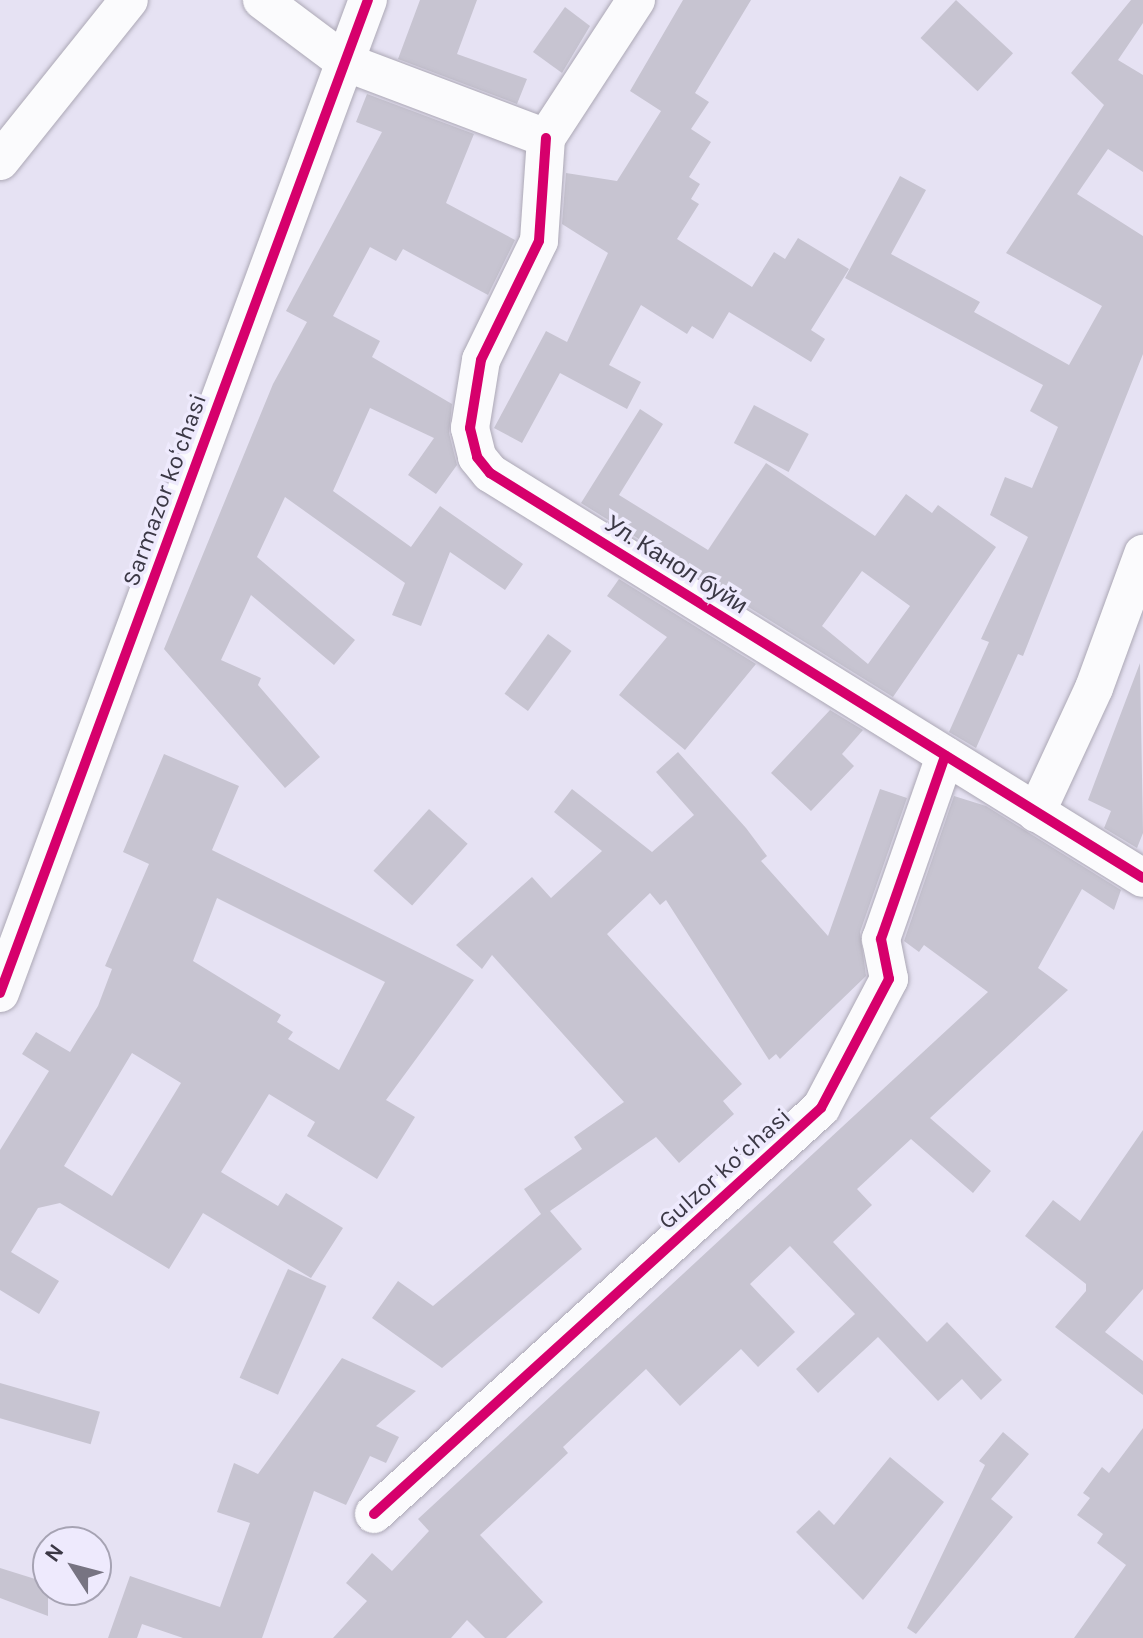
<!DOCTYPE html>
<html>
<head>
<meta charset="utf-8">
<style>
	body { margin:0 }
	#map { position:relative; width:1143px; height:1638px; overflow:hidden; background:#e6e2f3; font-family:Karla,sans-serif }
	div>[style] { position:absolute }
	[style*='--x'] { left:calc(var(--x)*1px); top:calc(var(--y)*1px); width:calc(var(--w)*1px); rotate:calc(var(--a)*1deg) }
	.building>* { inset:0; background:#c7c4d1; transform-origin:0 0 }
	.roads { filter:drop-shadow(0 0 2px #aca8b5) drop-shadow(0 0 2px #aca8b5) }
	.street>* { height:38px; margin:-19px; padding:0 19px; transform-origin:19px; border-radius:19px; background:#fbfbfd }
	.cycleway>* { height:10px; margin:-5px; padding:0 5px; transform-origin:5px; border-radius:5px; background:#d6006c }
	span { translate:-50% -50%; white-space:nowrap; text-align:center; line-height:1.15; -webkit-text-stroke:7px #eeeafd; paint-order:stroke }
	.street-label { font-size:24px; color:#3b3845 }
	.north { position:absolute; left:32px; top:1526px; width:80px; height:80px; box-sizing:border-box; background:#eeeafd; border:2px solid #a6a3b3; border-radius:50%; rotate:306deg; font-size:22px; font-weight:700; line-height:32px; text-align:center; color:#3b3845 }
	.north::after { content:''; display:block; margin:auto; width:28px; height:36px; background:#777482; clip-path:polygon(50% 0,100% 100%,50% 72%,0 100%) }
</style>
</head>
<body>
<div id="map">
	<div class="building">
		<i style="clip-path:polygon(420px 0,477px 0,457px 54px,527px 79px,517px 104px,398px 59px)"></i>
		<i style="clip-path:polygon(683px 0,751px 0,695px 93px,709px 102px,691px 129px,711px 142px,689px 177px,700px 184px,691px 199px,699px 204px,677px 239px,752px 287px,774px 252px,785px 259px,798px 238px,849px 269px,811px 330px,825px 339px,811px 362px,729px 312px,713px 339px,692px 326px,687px 334px,641px 305px,609px 365px,641px 382px,627px 409px,560px 373px,522px 443px,494px 428px,546px 331px,567px 342px,608px 253px,562px 224px,566px 173px,617px 181px,661px 111px,630px 91px)"></i>
		<i style="left:956px;top:0;width:78px;height:52px;rotate:43deg"></i>
		<i style="clip-path:polygon(1131px 0,1143px 0,1143px 23px,1118px 60px,1143px 75px,1143px 172px,1108px 149px,1077px 194px,1143px 236px,1143px 354px,1023px 656px,1018px 654px,976px 748px,949px 732px,989px 642px,981px 639px,1028px 537px,990px 515px,1005px 477px,1032px 488px,1058px 427px,1030px 411px,1043px 385px,845px 278px,900px 176px,926px 190px,891px 254px,980px 302px,974px 312px,1069px 365px,1102px 306px,1006px 253px,1104px 105px,1071px 73px)"></i>
		<i style="clip-path:polygon(565px 7px,590px 26px,562px 73px,533px 52px)"></i>
		<i style="clip-path:polygon(367px 94px,474px 134px,446px 203px,515px 240px,488px 295px,403px 249px,396px 261px,370px 247px,333px 316px,380px 341px,372px 357px,452px 404px,449px 433px,457px 465px,436px 494px,408px 475px,434px 438px,370px 408px,333px 491px,411px 547px,440px 506px,523px 564px,505px 590px,450px 552px,421px 626px,392px 615px,405px 583px,285px 497px,257px 557px,355px 640px,334px 665px,251px 595px,221px 660px,261px 678px,258px 685px,320px 757px,285px 788px,164px 649px,273px 384px,307px 322px,286px 311px,382px 132px,356px 122px)"></i>
		<i style="left:754px;top:405px;width:62px;height:43px;rotate:28deg"></i>
		<i style="clip-path:polygon(evenodd,640px 409px,663px 424px,619px 495px,708px 550px,766px 463px,875px 536px,906px 494px,932px 513px,938px 505px,996px 547px,893px 697px,581px 503px,640px 409px,862px 571px,910px 606px,868px 664px,822px 626px,862px 571px)"></i>
		<i style="clip-path:polygon(619px 579px,756px 664px,685px 750px,619px 695px,667px 637px,607px 596px)"></i>
		<i style="left:548px;top:634px;width:29px;height:74px;rotate:36deg"></i>
		<i style="clip-path:polygon(1140px 663px,1143px 833px,1137px 848px,1104px 828px,1111px 811px,1088px 800px)"></i>
		<i style="clip-path:polygon(830px 710px,863px 730px,842px 754px,854px 766px,811px 811px,771px 773px)"></i>
		<i style="clip-path:polygon(678px 752px,746px 828px,767px 856px,761px 861px,828px 936px,880px 789px,907px 798px,860px 932px,866px 976px,780px 1059px,776px 1054px,769px 1060px,666px 900px,660px 905px,650px 893px,607px 934px,742px 1084px,723px 1101px,734px 1114px,679px 1163px,656px 1137px,550px 1211px,582px 1249px,442px 1368px,372px 1318px,398px 1281px,433px 1306px,541px 1214px,524px 1189px,582px 1149px,574px 1137px,624px 1102px,492px 955px,482px 969px,456px 945px,532px 877px,551px 898px,602px 851px,554px 812px,572px 789px,652px 852px,694px 815px,656px 772px)"></i>
		<i style="clip-path:polygon(evenodd,164px 754px,239px 786px,212px 850px,474px 980px,386px 1100px,415px 1117px,377px 1179px,307px 1136px,315px 1122px,269px 1094px,221px 1172px,278px 1206px,286px 1193px,343px 1228px,311px 1278px,203px 1213px,169px 1269px,60px 1203px,38px 1208px,11px 1252px,59px 1281px,39px 1314px,0 1290px,0 1150px,49px 1071px,22px 1054px,36px 1032px,70px 1052px,98px 1006px,112px 969px,105px 966px,149px 864px,123px 852px,164px 754px,217px 898px,385px 982px,339px 1070px,288px 1039px,293px 1032px,277px 1022px,281px 1015px,193px 961px,217px 898px,164px 754px,132px 1053px,181px 1083px,112px 1196px,64px 1166px,132px 1053px)"></i>
		<i style="clip-path:polygon(954px 796px,986px 806px,1121px 890px,1114px 910px,1082px 889px,1038px 968px,1068px 990px,930px 1118px,991px 1171px,973px 1193px,911px 1139px,857px 1189px,872px 1205px,833px 1242px,927px 1342px,947px 1322px,1002px 1380px,981px 1400px,962px 1379px,938px 1401px,878px 1337px,818px 1393px,796px 1369px,855px 1314px,790px 1246px,750px 1284px,795px 1332px,758px 1367px,741px 1349px,680px 1406px,646px 1369px,563px 1447px,568px 1453px,480px 1535px,543px 1602px,506px 1638px,485px 1638px,467px 1620px,451px 1638px,333px 1638px,367px 1601px,346px 1583px,372px 1553px,392px 1571px,429px 1531px,418px 1519px,988px 992px,924px 945px,919px 952px,904px 941px)"></i>
		<i style="left:429px;top:809px;width:52px;height:83px;rotate:42deg"></i>
		<i style="clip-path:polygon(1143px 1130px,1143px 1289px,1105px 1332px,1143px 1361px,1143px 1395px,1055px 1327px,1086px 1291px,1086px 1284px,1025px 1236px,1053px 1200px,1080px 1221px)"></i>
		<i style="left:288px;top:1269px;width:42px;height:119px;rotate:24deg"></i>
		<i style="clip-path:polygon(342px 1358px,416px 1391px,376px 1426px,399px 1437px,386px 1463px,370px 1456px,346px 1505px,314px 1491px,262px 1638px,183px 1638px,142px 1624px,137px 1638px,108px 1638px,130px 1576px,220px 1607px,250px 1523px,217px 1512px,234px 1463px,258px 1474px)"></i>
		<i style="left:0;top:1383px;width:104px;height:34px;rotate:16deg"></i>
		<i style="clip-path:polygon(1143px 1428px,1143px 1638px,1074px 1638px,1126px 1565px,1097px 1543px,1103px 1534px,1077px 1515px,1090px 1498px,1083px 1493px,1102px 1467px,1109px 1473px)"></i>
		<i style="clip-path:polygon(1003px 1432px,1029px 1454px,991px 1499px,1013px 1517px,916px 1634px,907px 1628px,985px 1465px,979px 1461px)"></i>
		<i style="clip-path:polygon(890px 1457px,944px 1502px,863px 1600px,796px 1532px,819px 1510px,834px 1525px)"></i>
		<i style="clip-path:polygon(0 1568px,48px 1583px,48px 1616px,0 1598px)"></i>
	</div>
	<div class="roads">
		<div class="street">
			<i style="--x:262;--y:0;--w:104;--a:36.8"></i>
			<i style="--x:345;--y:62;--w:215;--a:20.7"></i>
			<i style="--x:546;--y:138;--w:165;--a:-56.9"></i>
			<i style="--x:546;--y:138;--w:103;--a:93.9"></i>
			<i style="--x:539;--y:241;--w:132;--a:116"></i>
			<i style="--x:481;--y:360;--w:69;--a:99.2"></i>
			<i style="--x:470;--y:428;--w:30;--a:76"></i>
			<i style="--x:477;--y:457;--w:21;--a:51"></i>
			<i style="--x:490;--y:473;--w:768;--a:31.81"></i>
			<i style="--x:0;--y:161;--w:206;--a:-51.3"></i>
			<i style="--x:1036;--y:813;--w:138;--a:-65.1"></i>
			<i style="--x:1094;--y:688;--w:143;--a:-69.9"></i>
			<i style="--x:0;--y:993;--w:1059;--a:-69.67"></i>
			<i style="--x:374;--y:1514;--w:604;--a:-42.25"></i>
			<i style="--x:821;--y:1108;--w:146;--a:-62.2"></i>
			<i style="--x:889;--y:979;--w:41;--a:-101.3"></i>
			<i style="--x:881;--y:939;--w:194;--a:-70.7"></i>
		</div>
	</div>
	<div class="cycleway">
		<i style="--x:546;--y:138;--w:103;--a:93.9"></i>
		<i style="--x:539;--y:241;--w:132;--a:116"></i>
		<i style="--x:481;--y:360;--w:69;--a:99.2"></i>
		<i style="--x:470;--y:428;--w:30;--a:76"></i>
		<i style="--x:477;--y:457;--w:21;--a:51"></i>
		<i style="--x:490;--y:473;--w:768;--a:31.81"></i>
		<i style="--x:0;--y:993;--w:1059;--a:-69.67"></i>
		<i style="--x:374;--y:1514;--w:604;--a:-42.25"></i>
		<i style="--x:821;--y:1108;--w:146;--a:-62.2"></i>
		<i style="--x:889;--y:979;--w:41;--a:-101.3"></i>
		<i style="--x:881;--y:939;--w:194;--a:-70.7"></i>
	</div>
	<div class="street-label">
		<span style="left:165px;top:490px;rotate:-70deg">Sarmazor koʻchasi</span>
		<span style="left:676px;top:565px;rotate:32deg">Ул. Канол буйи</span>
		<span style="left:725px;top:1169px;rotate:-42deg">Gulzor koʻchasi</span>
	</div>
	<div class="north">N</div>
</div>
</body>
</html>
